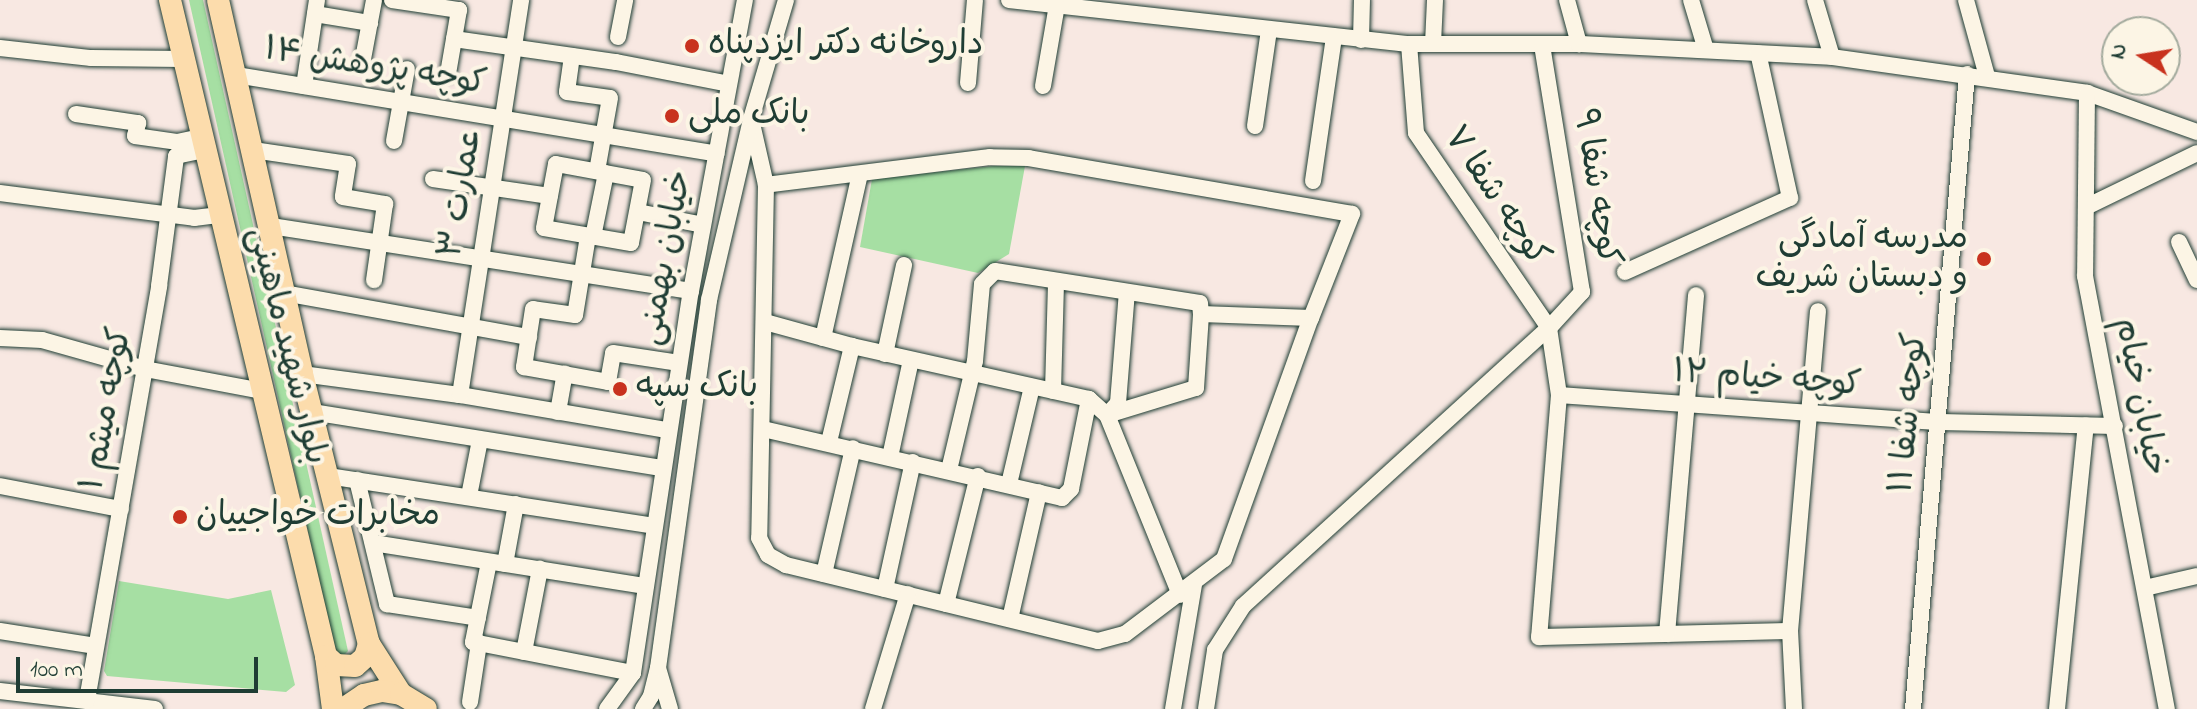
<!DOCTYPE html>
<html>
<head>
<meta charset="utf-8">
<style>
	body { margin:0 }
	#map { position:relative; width:2197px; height:709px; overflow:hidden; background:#f8e8e2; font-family:"Indie Flower","Playpen Sans Arabic",sans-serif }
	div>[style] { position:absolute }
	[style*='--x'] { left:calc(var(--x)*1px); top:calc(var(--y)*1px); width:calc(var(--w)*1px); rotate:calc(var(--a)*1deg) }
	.green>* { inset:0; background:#a6dfa3 }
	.roads { filter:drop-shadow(0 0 2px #1f3d34) drop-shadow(0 0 2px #1f3d34) }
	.minor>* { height:16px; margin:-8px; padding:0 8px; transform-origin:8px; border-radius:8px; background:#fcf5e5 }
	.major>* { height:22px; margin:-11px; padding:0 11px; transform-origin:11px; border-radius:11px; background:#fcdcac }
	.dots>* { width:22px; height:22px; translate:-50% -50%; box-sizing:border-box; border:4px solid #fcf5e5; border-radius:50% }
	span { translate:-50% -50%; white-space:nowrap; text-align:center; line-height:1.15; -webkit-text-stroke:8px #fcf5e5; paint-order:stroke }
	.poi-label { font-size:34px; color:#1f3d34 }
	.left { translate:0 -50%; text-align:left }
	.right { translate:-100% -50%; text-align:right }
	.street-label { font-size:34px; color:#1f3d34 }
	.north { position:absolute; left:2101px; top:16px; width:80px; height:80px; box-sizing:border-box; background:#fcf5e5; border:2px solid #a4ab9e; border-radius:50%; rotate:282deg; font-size:22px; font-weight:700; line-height:32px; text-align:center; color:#1f3d34 }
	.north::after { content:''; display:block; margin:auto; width:28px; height:36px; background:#c8321e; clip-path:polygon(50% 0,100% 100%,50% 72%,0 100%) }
	.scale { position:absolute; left:16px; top:657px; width:242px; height:36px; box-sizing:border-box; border:4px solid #1f3d34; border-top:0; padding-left:10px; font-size:24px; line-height:28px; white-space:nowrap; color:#1f3d34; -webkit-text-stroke:6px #fcf5e5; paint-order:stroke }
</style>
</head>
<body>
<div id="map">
	<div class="green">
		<i style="clip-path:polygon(189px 0,203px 0,348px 651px,343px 656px,335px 652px)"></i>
		<i style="clip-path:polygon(994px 166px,1025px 166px,1009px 254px,978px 273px,860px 247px,872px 179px)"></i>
		<i style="clip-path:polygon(119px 581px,228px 599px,271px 590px,295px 685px,286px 692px,107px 676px,104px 671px)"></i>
	</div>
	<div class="roads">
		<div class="minor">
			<i style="--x:392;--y:0;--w:68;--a:8.5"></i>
			<i style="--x:459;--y:10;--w:65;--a:99.8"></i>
			<i style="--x:1009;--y:0;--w:402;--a:6.3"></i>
			<i style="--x:1409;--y:44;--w:170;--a:0"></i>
			<i style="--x:1579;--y:44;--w:253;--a:2.9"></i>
			<i style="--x:1832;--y:57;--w:258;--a:8"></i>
			<i style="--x:2087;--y:93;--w:117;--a:19.5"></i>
			<i style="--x:1567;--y:0;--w:46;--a:74.7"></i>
			<i style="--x:1691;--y:0;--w:52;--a:73.3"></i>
			<i style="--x:1815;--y:0;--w:59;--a:73.4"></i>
			<i style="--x:1966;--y:0;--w:79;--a:74.6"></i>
			<i style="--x:315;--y:14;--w:56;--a:9.3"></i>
			<i style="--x:618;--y:37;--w:38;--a:-79"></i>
			<i style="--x:454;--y:39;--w:164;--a:8.1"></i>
			<i style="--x:616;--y:62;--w:115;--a:11"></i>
			<i style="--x:1361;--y:40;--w:40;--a:-88.6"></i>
			<i style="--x:1409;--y:44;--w:89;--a:85.5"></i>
			<i style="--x:1416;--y:133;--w:236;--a:55.7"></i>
			<i style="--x:1549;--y:328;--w:68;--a:81.5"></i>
			<i style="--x:1559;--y:395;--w:243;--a:94.7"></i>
			<i style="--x:1539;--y:637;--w:251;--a:-1.4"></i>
			<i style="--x:1433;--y:44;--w:44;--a:-87.4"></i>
			<i style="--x:0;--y:48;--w:92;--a:6.3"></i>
			<i style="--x:91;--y:58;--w:92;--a:0.6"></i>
			<i style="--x:572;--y:56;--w:36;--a:98"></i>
			<i style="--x:567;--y:92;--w:43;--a:7.9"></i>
			<i style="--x:610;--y:98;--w:74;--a:100.1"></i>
			<i style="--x:363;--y:59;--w:60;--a:-79.4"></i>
			<i style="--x:236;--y:75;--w:487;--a:9.3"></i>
			<i style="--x:968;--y:83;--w:83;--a:-85.2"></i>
			<i style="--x:304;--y:86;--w:87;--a:-81.4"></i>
			<i style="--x:1043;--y:86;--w:82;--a:-80.2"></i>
			<i style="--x:2087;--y:93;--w:183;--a:90.6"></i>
			<i style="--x:2085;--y:276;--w:441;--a:79.3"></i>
			<i style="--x:76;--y:114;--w:63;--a:8.3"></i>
			<i style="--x:138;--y:123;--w:13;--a:103"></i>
			<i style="--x:135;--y:136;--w:42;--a:8.1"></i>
			<i style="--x:177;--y:142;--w:24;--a:-12"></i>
			<i style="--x:751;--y:119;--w:68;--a:77.2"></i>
			<i style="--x:766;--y:185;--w:353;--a:91.1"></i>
			<i style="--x:759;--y:538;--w:19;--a:62"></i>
			<i style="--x:768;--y:555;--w:21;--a:29"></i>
			<i style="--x:786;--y:565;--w:321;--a:13.7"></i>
			<i style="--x:1098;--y:641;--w:28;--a:-15"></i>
			<i style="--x:1125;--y:634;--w:124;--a:-37.1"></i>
			<i style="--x:1224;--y:559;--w:256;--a:-70.2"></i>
			<i style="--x:1311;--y:318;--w:112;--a:-68.5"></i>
			<i style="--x:1352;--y:214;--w:328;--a:-170.2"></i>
			<i style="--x:1029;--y:158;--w:39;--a:-179"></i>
			<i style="--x:990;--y:157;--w:226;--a:172.9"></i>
			<i style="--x:1255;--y:126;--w:97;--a:-81.7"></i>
			<i style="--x:394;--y:141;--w:73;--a:-79.8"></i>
			<i style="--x:253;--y:150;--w:96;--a:8.4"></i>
			<i style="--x:348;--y:164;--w:33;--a:99"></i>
			<i style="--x:343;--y:197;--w:43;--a:9.5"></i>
			<i style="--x:385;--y:204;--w:77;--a:98.2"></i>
			<i style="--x:556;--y:164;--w:88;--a:10.4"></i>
			<i style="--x:643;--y:180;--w:64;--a:100.8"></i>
			<i style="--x:631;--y:243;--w:88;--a:-170.2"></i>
			<i style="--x:544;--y:228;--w:65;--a:-79.4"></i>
			<i style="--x:433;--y:179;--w:118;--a:8.3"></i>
			<i style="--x:1313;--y:181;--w:146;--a:-81.7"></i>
			<i style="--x:0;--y:193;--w:196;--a:7.3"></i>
			<i style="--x:194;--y:218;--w:26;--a:-7"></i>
			<i style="--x:2086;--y:207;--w:123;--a:-25.9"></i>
			<i style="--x:638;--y:212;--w:66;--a:11.3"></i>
			<i style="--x:271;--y:226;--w:425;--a:8.8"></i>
			<i style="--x:588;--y:236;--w:80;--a:99.3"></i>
			<i style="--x:575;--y:315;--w:42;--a:-171.9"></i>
			<i style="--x:533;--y:309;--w:59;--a:98.8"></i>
			<i style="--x:524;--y:367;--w:85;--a:10.1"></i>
			<i style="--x:608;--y:382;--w:29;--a:-80"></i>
			<i style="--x:613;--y:353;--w:67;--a:8.6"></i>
			<i style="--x:593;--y:237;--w:65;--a:-78.5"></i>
			<i style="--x:2179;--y:242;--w:42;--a:64.7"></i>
			<i style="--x:1625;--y:272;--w:181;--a:-24.2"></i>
			<i style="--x:1790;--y:198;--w:148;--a:-102.4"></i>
			<i style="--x:284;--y:293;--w:249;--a:10.2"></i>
			<i style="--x:765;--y:322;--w:90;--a:15.4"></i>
			<i style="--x:852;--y:346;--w:243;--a:12.6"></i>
			<i style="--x:1089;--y:399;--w:24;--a:42"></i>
			<i style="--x:1107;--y:415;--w:194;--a:67.9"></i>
			<i style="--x:0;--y:338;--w:42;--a:2.7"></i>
			<i style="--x:42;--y:340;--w:107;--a:15.7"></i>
			<i style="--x:145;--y:369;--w:120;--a:10.6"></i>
			<i style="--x:823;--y:338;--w:168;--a:-77.3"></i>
			<i style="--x:885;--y:354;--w:91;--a:-77.9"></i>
			<i style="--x:302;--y:374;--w:159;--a:7.6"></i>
			<i style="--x:460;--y:395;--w:211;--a:9.6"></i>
			<i style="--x:1053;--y:391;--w:110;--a:-88.4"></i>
			<i style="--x:460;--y:395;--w:400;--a:-81.2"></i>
			<i style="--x:1559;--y:395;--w:382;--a:4.1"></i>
			<i style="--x:1940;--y:422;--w:175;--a:1.3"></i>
			<i style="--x:312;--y:412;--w:354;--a:9.1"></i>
			<i style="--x:558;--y:412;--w:39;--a:-80"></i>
			<i style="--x:1107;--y:415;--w:93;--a:-16.9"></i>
			<i style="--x:1196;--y:388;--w:74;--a:-86.1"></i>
			<i style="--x:1107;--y:415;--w:16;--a:-47"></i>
			<i style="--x:1118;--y:403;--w:111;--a:-85.4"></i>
			<i style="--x:763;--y:429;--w:307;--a:13"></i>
			<i style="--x:1062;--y:498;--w:13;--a:-45"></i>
			<i style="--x:1071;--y:489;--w:92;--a:-78.7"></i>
			<i style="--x:829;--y:442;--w:99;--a:-76.5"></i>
			<i style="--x:890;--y:457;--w:99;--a:-77.8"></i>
			<i style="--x:949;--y:470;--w:112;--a:-76.6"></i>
			<i style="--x:975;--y:361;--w:77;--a:-84.8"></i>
			<i style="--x:982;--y:284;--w:18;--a:-45"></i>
			<i style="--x:995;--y:271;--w:207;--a:8.9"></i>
			<i style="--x:1200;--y:303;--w:11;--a:85"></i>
			<i style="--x:1201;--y:314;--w:110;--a:2.1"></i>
			<i style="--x:328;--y:476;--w:330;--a:8.7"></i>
			<i style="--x:357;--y:480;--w:128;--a:76.4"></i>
			<i style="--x:387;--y:604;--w:92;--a:8.7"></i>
			<i style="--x:1009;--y:484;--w:100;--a:-76.7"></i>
			<i style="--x:0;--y:486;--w:123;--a:10.8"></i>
			<i style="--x:469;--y:496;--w:57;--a:-78.9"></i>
			<i style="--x:373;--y:543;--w:276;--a:9"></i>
			<i style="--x:489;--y:562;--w:82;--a:101.3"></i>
			<i style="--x:473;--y:642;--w:163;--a:11"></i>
			<i style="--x:505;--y:564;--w:61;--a:-79.6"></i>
			<i style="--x:824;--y:574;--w:129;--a:-77"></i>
			<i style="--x:2145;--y:588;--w:53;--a:-13"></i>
			<i style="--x:885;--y:589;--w:130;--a:-77.6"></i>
			<i style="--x:946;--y:604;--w:132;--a:-76"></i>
			<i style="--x:1010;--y:619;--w:130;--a:-77.1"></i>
			<i style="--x:0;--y:631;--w:97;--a:8.9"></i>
			<i style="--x:1667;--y:634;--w:340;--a:-85.1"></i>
			<i style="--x:524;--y:652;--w:85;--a:-79.1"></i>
			<i style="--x:658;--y:668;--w:43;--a:73.7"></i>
			<i style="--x:0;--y:691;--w:156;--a:6.6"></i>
			<i style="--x:87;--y:700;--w:420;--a:-80.1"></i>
			<i style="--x:159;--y:286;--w:131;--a:-82.5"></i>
			<i style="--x:176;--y:156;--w:29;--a:-12"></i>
			<i style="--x:470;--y:702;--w:60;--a:-81.3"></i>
			<i style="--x:607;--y:709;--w:44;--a:-54.2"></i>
			<i style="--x:633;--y:673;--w:386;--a:-81.4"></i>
			<i style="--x:691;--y:291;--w:296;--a:-79.5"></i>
			<i style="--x:643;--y:709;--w:15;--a:-58"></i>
			<i style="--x:651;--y:696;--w:29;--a:-76"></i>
			<i style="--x:658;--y:668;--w:372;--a:-82.1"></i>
			<i style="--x:709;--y:300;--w:186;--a:-76.9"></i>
			<i style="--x:751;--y:119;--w:124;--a:-73.6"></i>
			<i style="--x:873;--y:709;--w:120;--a:-73.1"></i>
			<i style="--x:1173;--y:709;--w:126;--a:-80.4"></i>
			<i style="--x:1206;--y:709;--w:60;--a:-81.3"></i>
			<i style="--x:1215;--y:650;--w:52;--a:-57.5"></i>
			<i style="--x:1243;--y:606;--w:413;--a:-42.3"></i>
			<i style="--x:1549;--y:328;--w:49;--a:-47.5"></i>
			<i style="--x:1582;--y:292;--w:251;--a:-99.2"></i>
			<i style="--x:1794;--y:709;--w:78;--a:-92.9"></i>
			<i style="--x:1790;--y:631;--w:321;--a:-85"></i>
			<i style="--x:1913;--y:709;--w:637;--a:-85.14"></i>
			<i style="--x:2057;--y:709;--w:285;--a:-84.2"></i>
		</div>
		<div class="major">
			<i style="--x:170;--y:0;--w:674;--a:76.62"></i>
			<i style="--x:326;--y:656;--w:53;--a:82.5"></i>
			<i style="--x:218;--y:0;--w:383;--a:77.3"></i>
			<i style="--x:302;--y:374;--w:278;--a:76.1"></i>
			<i style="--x:369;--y:644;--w:59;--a:57.4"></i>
			<i style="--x:326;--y:656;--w:13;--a:42"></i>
			<i style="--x:336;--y:665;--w:19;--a:3"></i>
			<i style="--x:355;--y:666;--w:13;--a:-42"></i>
			<i style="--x:365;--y:657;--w:14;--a:-73"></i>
			<i style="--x:343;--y:709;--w:25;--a:-34"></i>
			<i style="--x:364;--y:695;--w:18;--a:-13"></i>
			<i style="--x:382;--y:691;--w:19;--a:9"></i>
			<i style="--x:401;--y:694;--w:29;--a:31"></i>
		</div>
	</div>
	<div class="dots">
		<i style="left:692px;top:46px;background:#c8321e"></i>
		<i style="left:672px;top:116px;background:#c8321e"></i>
		<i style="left:1984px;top:259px;background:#c8321e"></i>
		<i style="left:620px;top:389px;background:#c8321e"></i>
		<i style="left:180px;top:517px;background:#c8321e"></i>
	</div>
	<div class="poi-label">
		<span class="left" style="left:708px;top:46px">داروخانه دکتر ایزدپناه</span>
		<span class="left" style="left:688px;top:116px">بانک ملی</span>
		<span class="right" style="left:1968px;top:259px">مدرسه آمادگی<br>و دبستان شریف</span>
		<span class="left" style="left:636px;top:389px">بانک سپه</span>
		<span class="left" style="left:196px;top:517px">مخابرات خواجییان</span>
	</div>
	<div class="street-label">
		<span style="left:375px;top:68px;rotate:9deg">کوچه پژوهش ۱۴</span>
		<span style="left:1595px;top:187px;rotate:81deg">کوچه شفا ۹</span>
		<span style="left:462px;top:193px;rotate:-81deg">عمارت ۳</span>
		<span style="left:1495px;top:197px;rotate:56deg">کوچه شفا ۷</span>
		<span style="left:667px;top:258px;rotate:-80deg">خیابان بهمنی</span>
		<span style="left:286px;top:346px;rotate:76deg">بلوار شهید ماهینی</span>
		<span style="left:1767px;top:380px;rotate:4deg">کوچه خیام ۱۲</span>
		<span style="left:2139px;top:397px;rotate:79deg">خیابان خیام</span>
		<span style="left:108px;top:409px;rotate:-80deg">کوچه میثم ۱</span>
		<span style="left:1910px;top:413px;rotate:-85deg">کوچه شفا ۱۱</span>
	</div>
	<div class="north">N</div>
	<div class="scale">100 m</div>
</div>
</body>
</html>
